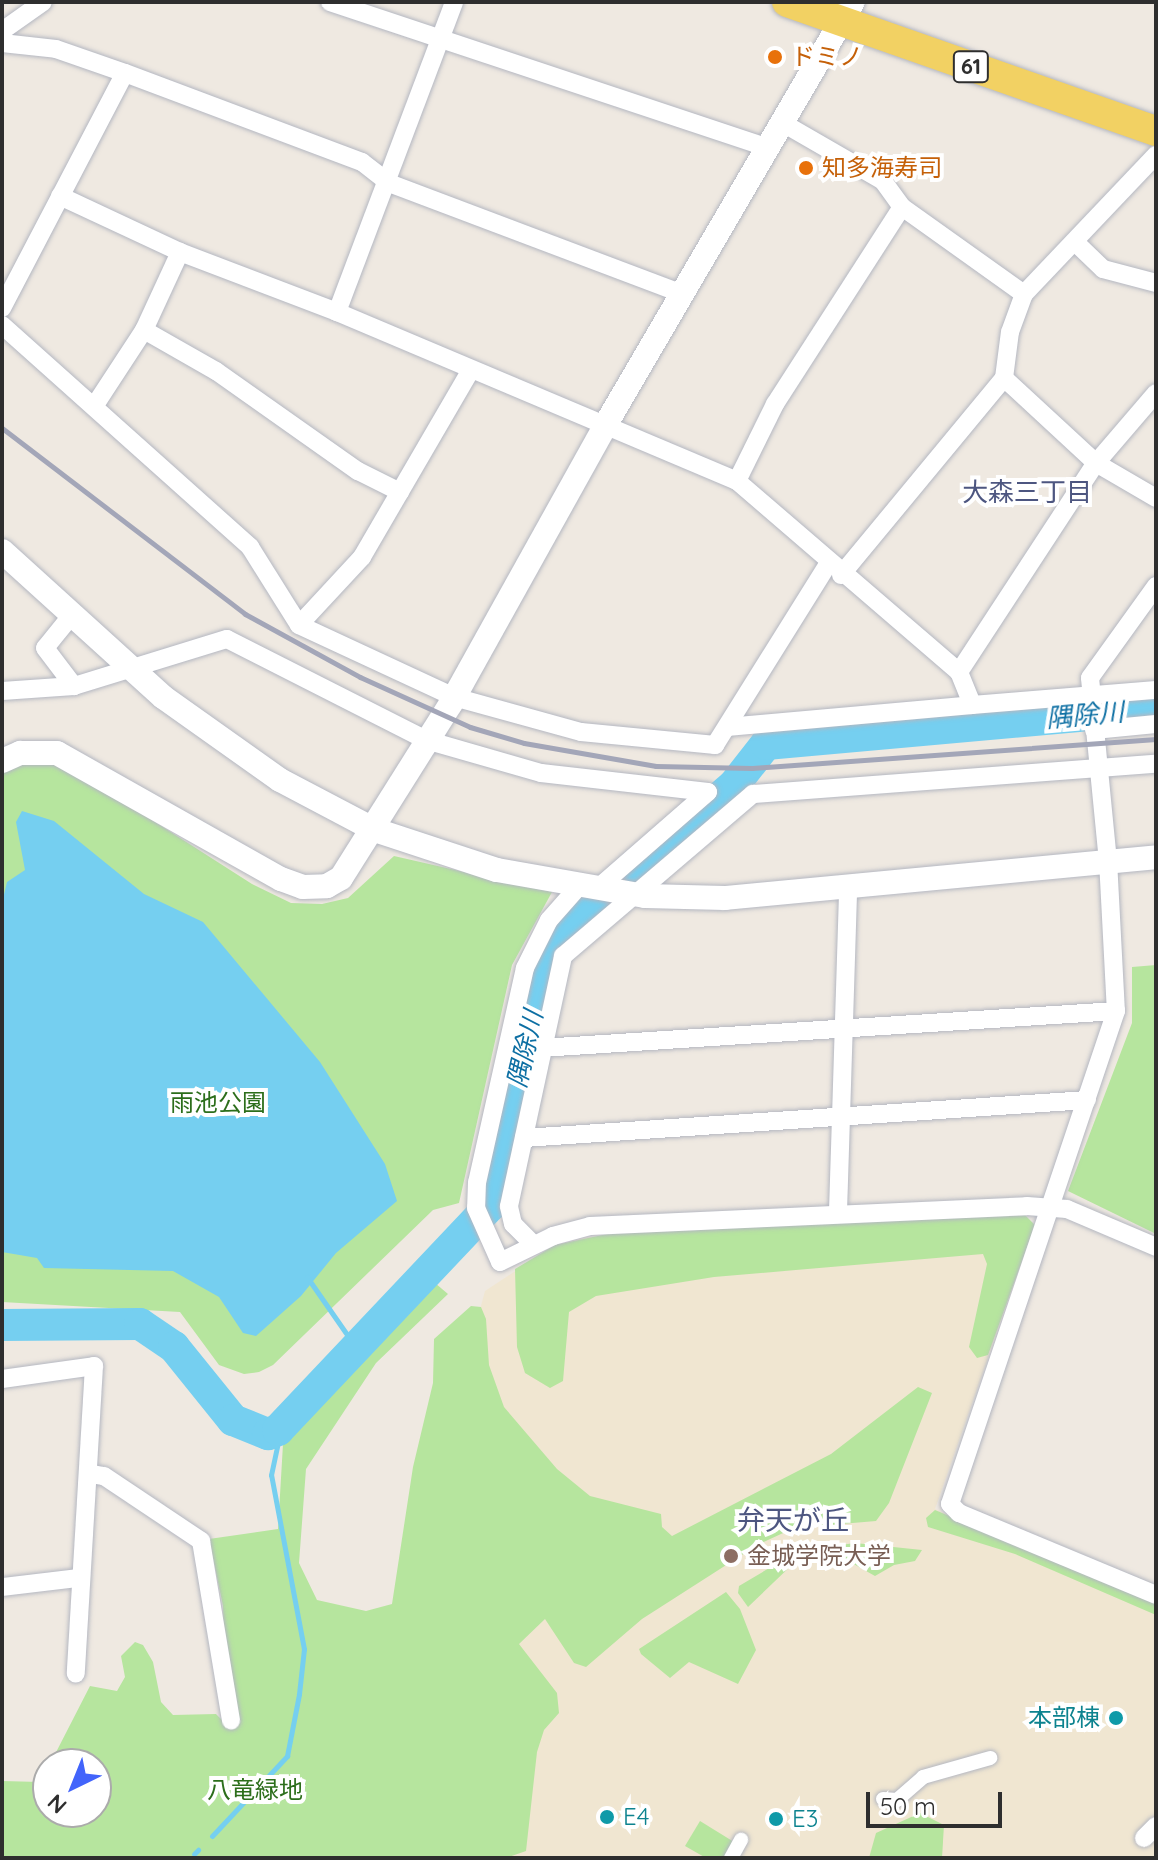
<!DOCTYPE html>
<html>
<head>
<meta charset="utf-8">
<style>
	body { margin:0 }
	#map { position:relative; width:1158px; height:1860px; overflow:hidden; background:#efe9e1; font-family:Quicksand,"Noto Sans JP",sans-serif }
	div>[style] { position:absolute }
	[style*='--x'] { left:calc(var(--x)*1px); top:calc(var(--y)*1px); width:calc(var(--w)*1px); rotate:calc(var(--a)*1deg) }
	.education>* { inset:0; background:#f0e6d1 }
	.green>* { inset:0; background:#b6e59e }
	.water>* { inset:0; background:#75cff0 }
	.stream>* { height:5px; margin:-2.5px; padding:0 2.5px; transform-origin:2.5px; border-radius:2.5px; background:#75cff0 }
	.river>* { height:32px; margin:-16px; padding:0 16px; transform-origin:16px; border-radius:16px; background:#75cff0 }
	.roads { filter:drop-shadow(0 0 2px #b4b7c1) drop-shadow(0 0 2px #b4b7c1) }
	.pedestrian>* { height:14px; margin:-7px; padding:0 7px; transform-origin:7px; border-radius:7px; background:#fff }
	.minor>* { height:18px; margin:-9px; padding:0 9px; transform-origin:9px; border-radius:9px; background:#fff }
	.tertiary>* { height:24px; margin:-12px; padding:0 12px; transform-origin:12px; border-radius:12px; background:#fff }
	.primary>* { height:30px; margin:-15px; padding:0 15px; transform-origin:15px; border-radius:15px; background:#f2d163 }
	.rail>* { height:5px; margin:-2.5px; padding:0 2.5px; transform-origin:2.5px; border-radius:2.5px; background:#a3a6b8 }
	.dots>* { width:22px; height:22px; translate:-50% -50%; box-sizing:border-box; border:4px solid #fff; border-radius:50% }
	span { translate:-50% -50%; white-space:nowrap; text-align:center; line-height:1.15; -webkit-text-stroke:8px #fff; paint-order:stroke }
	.shield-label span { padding:2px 6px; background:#fff; border:2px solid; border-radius:6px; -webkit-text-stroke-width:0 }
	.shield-label { font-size:22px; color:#2e2e2e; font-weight:700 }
	.food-label { font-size:24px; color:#c56008 }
	.left { translate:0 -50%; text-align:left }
	.park-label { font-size:24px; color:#2c6e1b }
	.education-label { font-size:24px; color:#785e54 }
	.culture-label { font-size:24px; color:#0d838f }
	.right { translate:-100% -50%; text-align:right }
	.neighbourhood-label { font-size:26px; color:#4d5680 }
	.water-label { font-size:26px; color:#0d6fa3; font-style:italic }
	.quarter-label { font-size:28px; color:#4d5680 }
	.frame { position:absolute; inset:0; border:4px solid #2e2e2e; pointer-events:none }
	.north { position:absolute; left:32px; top:1748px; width:80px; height:80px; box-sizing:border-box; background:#fff; border:2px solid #ababab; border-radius:50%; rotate:223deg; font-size:22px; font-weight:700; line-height:32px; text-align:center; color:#2e2e2e }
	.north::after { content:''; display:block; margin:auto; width:28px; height:36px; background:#4264fb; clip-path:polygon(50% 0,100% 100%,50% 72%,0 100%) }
	.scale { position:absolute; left:866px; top:1792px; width:136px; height:36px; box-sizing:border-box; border:4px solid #2e2e2e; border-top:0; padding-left:10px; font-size:24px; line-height:28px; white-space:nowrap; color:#2e2e2e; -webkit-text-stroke:6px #fff; paint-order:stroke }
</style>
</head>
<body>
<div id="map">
	<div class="education">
		<i style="clip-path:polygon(1035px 1225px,935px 1509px,1156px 1603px,1156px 1858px,332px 1858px,485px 1291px,555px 1245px,587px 1237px)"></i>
	</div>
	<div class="green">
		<i style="clip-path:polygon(18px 762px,66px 765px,252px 884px,291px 903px,322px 904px,348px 898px,394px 856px,552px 892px,512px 965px,459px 1203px,433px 1210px,273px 1365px,259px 1372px,244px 1374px,219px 1365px,180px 1312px,2px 1302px,2px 770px)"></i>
		<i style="clip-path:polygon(1156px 965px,1156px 1234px,1068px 1191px,1132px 1023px,1132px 967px)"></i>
		<i style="clip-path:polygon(1025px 1215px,1035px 1225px,988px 1355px,977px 1358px,969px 1347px,987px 1264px,983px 1254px,714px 1277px,596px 1296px,569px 1312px,563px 1381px,550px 1388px,525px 1373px,517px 1347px,515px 1269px,555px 1245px,626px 1230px)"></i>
		<i style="clip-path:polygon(435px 1283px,448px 1294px,376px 1363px,306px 1469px,299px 1563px,317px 1600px,366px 1611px,392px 1604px,413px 1467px,433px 1383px,434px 1339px,471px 1306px,481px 1307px,486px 1319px,489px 1365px,504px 1407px,557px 1469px,590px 1496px,661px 1514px,662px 1527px,672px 1536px,831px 1454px,918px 1387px,932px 1393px,889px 1503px,876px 1521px,794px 1528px,759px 1544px,642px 1619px,586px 1667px,574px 1663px,545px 1619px,519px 1644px,557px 1693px,559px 1713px,544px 1730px,537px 1752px,526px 1851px,506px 1858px,2px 1858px,2px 1781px,40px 1782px,48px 1767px,48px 1812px,96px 1812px,96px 1764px,50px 1764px,90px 1686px,117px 1691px,125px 1677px,121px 1656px,135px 1642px,143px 1645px,153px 1662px,161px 1702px,173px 1715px,216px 1714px,226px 1724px,223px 1606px,209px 1539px,278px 1529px,283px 1444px,331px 1391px,361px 1347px)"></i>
		<i style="clip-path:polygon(935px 1510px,1156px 1603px,1156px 1615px,1015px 1554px,928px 1527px,926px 1518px)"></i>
		<i style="clip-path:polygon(855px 1543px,922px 1550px,915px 1561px,894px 1565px,875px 1576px,841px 1557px,796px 1561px,748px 1607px,738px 1593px,739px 1586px,798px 1551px)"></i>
		<i style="clip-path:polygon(726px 1592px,740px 1609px,756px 1650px,738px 1684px,689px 1662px,670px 1678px,641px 1654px,639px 1649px)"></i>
		<i style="clip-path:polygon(920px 1813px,944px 1825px,942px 1858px,869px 1858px,876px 1833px)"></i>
		<i style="clip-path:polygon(700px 1821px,734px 1842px,724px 1858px,706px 1858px,685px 1846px)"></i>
	</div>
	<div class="water">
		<i style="clip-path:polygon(22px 811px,54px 821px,144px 894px,203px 922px,320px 1062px,385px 1164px,397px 1201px,336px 1253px,301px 1296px,256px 1336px,243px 1333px,219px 1297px,173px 1271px,44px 1268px,37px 1258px,2px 1252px,2px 903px,7px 882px,25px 870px,16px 822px)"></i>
	</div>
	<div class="stream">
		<i style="--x:307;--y:1277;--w:84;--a:55.2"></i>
		<i style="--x:212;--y:1836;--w:110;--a:-46.8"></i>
		<i style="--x:287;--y:1756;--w:63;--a:-79"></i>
		<i style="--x:299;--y:1694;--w:45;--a:-83.7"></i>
		<i style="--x:304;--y:1649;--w:177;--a:-100.7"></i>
		<i style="--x:271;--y:1475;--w:35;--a:-78"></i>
		<i style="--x:278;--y:1441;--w:21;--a:-59"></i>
		<i style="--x:194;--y:1854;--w:6;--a:-45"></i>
	</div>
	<div class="river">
		<i style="--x:2;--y:1325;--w:138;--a:-0.4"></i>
		<i style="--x:140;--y:1324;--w:41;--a:34.1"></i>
		<i style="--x:174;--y:1347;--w:94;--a:51.1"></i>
		<i style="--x:233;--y:1420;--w:38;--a:22"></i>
		<i style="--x:268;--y:1434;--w:11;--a:-22"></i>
		<i style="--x:278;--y:1430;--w:310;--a:-46.6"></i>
		<i style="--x:491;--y:1205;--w:209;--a:-77.8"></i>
		<i style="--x:535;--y:1001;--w:57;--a:-67.5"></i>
		<i style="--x:557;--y:948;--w:42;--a:-51.8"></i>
		<i style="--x:583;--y:915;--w:199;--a:-40.7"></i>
		<i style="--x:734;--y:785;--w:52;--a:-52"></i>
		<i style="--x:766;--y:744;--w:392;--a:-5.1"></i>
	</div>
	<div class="roads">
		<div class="pedestrian">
			<i style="--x:883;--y:1799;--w:14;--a:4"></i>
			<i style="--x:897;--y:1800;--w:35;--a:-41"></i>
			<i style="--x:923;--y:1777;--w:70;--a:-15.8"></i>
			<i style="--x:731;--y:1858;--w:21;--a:-61"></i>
		</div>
		<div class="minor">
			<i style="--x:330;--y:2;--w:459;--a:18.4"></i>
			<i style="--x:2;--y:31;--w:50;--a:-35.3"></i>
			<i style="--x:2;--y:43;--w:54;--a:6.3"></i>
			<i style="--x:56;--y:49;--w:73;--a:19.2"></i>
			<i style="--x:125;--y:73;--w:253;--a:20.6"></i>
			<i style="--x:362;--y:162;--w:34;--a:38"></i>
			<i style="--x:389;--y:183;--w:314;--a:20.7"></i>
			<i style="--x:781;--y:122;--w:118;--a:30"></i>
			<i style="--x:883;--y:181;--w:32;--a:54"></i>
			<i style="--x:902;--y:207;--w:150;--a:35.5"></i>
			<i style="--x:60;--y:196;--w:132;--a:25"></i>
			<i style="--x:180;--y:252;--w:168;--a:20.9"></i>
			<i style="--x:337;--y:312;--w:434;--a:22.9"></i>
			<i style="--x:737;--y:481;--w:293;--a:40.7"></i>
			<i style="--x:959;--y:672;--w:35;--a:68"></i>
			<i style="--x:972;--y:705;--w:185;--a:-4.7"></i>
			<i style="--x:1075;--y:242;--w:39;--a:44"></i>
			<i style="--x:1103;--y:269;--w:55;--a:14.8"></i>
			<i style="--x:2;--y:308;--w:265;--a:-62.4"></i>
			<i style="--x:337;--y:312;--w:331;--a:-69.3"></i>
			<i style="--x:2;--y:325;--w:333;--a:41.8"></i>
			<i style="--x:250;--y:547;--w:92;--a:57.9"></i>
			<i style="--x:299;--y:625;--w:171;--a:24.9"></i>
			<i style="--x:454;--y:697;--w:132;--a:15.4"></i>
			<i style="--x:581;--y:732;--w:135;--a:5.5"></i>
			<i style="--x:715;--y:745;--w:213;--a:-58"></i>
			<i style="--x:144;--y:330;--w:83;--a:29.7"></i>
			<i style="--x:216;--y:371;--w:174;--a:35.2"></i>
			<i style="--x:358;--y:471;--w:47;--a:26.6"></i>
			<i style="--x:1004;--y:378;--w:125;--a:42.7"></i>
			<i style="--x:1096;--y:463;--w:69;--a:30.3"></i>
			<i style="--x:95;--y:405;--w:90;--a:-56.8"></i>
			<i style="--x:144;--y:330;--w:86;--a:-65.2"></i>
			<i style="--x:737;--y:481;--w:86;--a:-63.7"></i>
			<i style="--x:775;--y:404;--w:234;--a:-57.2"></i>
			<i style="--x:841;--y:575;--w:256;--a:-50.4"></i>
			<i style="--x:1004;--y:378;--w:46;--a:-82.6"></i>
			<i style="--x:1010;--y:332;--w:40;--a:-69.8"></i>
			<i style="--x:1024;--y:294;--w:192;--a:-46.5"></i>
			<i style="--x:1156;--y:586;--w:113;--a:125.7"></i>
			<i style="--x:1090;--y:678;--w:183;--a:84.4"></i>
			<i style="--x:1108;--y:860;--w:151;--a:87"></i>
			<i style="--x:1116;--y:1011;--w:520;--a:108.61"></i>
			<i style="--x:950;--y:1504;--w:13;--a:45"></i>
			<i style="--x:959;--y:1513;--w:213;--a:22.6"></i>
			<i style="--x:71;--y:616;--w:41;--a:129.1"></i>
			<i style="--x:45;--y:648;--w:48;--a:52.7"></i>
			<i style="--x:299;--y:625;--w:93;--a:-47.2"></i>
			<i style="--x:362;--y:557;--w:216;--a:-59.8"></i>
			<i style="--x:959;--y:672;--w:250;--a:-56.8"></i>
			<i style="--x:1096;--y:463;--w:92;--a:-49.4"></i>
			<i style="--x:2;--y:691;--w:72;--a:-4"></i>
			<i style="--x:74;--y:686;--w:160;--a:-17.1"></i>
			<i style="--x:227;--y:639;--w:223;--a:26.9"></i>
			<i style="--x:426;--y:740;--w:120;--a:16"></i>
			<i style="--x:541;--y:773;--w:168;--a:6.5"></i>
			<i style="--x:708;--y:792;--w:146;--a:138.9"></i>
			<i style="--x:727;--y:727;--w:246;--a:-5.1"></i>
			<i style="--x:1094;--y:730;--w:62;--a:-5.5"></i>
			<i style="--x:580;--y:885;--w:47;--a:131.5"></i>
			<i style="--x:549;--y:920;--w:54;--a:116.6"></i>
			<i style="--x:525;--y:968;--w:219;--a:102.6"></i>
			<i style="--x:477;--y:1182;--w:26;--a:92"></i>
			<i style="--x:476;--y:1208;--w:59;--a:66"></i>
			<i style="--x:500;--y:1262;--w:59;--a:-26.1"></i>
			<i style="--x:553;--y:1236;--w:38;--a:-15"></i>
			<i style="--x:590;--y:1226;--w:437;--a:-2.6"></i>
			<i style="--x:1027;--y:1206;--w:40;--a:4.3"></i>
			<i style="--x:1067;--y:1209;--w:97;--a:23.1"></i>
			<i style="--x:541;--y:1048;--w:576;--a:-3.68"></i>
			<i style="--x:524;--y:1138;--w:564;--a:-3.86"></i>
			<i style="--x:838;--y:1212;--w:324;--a:-88.2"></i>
			<i style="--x:533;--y:1244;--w:28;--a:-135"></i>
			<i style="--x:513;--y:1224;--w:18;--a:-103"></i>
			<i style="--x:509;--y:1206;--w:256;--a:-77.8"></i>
			<i style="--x:563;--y:956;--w:250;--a:-40.5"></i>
			<i style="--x:753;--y:794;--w:404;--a:-4.3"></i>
			<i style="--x:2;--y:1379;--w:93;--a:-8"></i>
			<i style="--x:94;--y:1366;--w:308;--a:93.4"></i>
			<i style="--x:91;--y:1474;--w:13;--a:9"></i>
			<i style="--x:104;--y:1476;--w:117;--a:33.8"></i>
			<i style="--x:201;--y:1541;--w:182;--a:80.5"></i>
			<i style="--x:2;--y:1587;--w:77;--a:-6.8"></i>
			<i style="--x:1144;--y:1838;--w:17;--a:-45"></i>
		</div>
		<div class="tertiary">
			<i style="--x:2;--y:551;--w:217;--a:42.2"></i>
			<i style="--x:163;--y:697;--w:143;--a:35.4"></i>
			<i style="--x:280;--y:780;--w:107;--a:27.8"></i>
			<i style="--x:375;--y:830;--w:128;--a:18.2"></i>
			<i style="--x:497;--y:870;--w:150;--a:10"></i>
			<i style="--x:645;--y:896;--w:80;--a:1.4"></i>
			<i style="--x:725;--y:898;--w:433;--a:-5.4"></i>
			<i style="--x:2;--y:761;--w:20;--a:-24"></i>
			<i style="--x:20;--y:753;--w:37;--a:0"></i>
			<i style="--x:57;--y:753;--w:257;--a:29.4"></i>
			<i style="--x:281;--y:879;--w:23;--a:20"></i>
			<i style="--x:303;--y:887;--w:24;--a:-2"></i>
			<i style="--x:327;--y:886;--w:16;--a:-30"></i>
			<i style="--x:341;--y:878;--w:207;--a:-57.8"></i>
			<i style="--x:451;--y:703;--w:319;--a:-60.9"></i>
			<i style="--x:606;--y:424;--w:489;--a:-59.7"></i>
		</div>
		<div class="primary">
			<i style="--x:787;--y:2;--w:391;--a:19.3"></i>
		</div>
	</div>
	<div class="rail">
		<i style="--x:2;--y:428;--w:306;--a:37.4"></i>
		<i style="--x:245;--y:614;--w:131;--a:28.7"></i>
		<i style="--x:360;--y:677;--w:121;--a:24.4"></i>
		<i style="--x:470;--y:727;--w:56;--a:16.5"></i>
		<i style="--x:524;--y:743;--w:134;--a:9.9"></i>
		<i style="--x:656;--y:766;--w:96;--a:1.2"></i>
		<i style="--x:752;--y:768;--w:405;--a:-4.1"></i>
	</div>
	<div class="dots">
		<i style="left:775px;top:57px;background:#e8710a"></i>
		<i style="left:806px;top:168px;background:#e8710a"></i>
		<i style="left:731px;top:1556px;background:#8d6e63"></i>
		<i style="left:1116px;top:1718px;background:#0f9aa8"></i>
		<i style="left:607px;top:1817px;background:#0f9aa8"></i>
		<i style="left:776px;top:1819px;background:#0f9aa8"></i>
	</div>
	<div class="shield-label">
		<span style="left:971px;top:67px">61</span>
	</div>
	<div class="food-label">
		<span class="left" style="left:791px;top:57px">ドミノ</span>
		<span class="left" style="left:822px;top:168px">知多海寿司</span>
	</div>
	<div class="park-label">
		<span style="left:218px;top:1103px">雨池公園</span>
		<span style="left:255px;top:1790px">八竜緑地</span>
	</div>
	<div class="education-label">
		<span class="left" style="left:747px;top:1556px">金城学院大学</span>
	</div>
	<div class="culture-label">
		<span class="right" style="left:1100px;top:1718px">本部棟</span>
		<span class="left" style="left:623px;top:1817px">E4</span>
		<span class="left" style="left:792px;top:1819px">E3</span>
	</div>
	<div class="neighbourhood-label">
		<span style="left:1027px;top:492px">大森三丁目</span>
	</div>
	<div class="water-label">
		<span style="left:1085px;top:715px;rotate:-5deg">隅除川</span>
		<span style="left:525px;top:1049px;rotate:-77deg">隅除川</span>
	</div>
	<div class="quarter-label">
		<span style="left:793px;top:1520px">弁天が丘</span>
	</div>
	<div class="frame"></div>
	<div class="north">N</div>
	<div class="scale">50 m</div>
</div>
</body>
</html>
